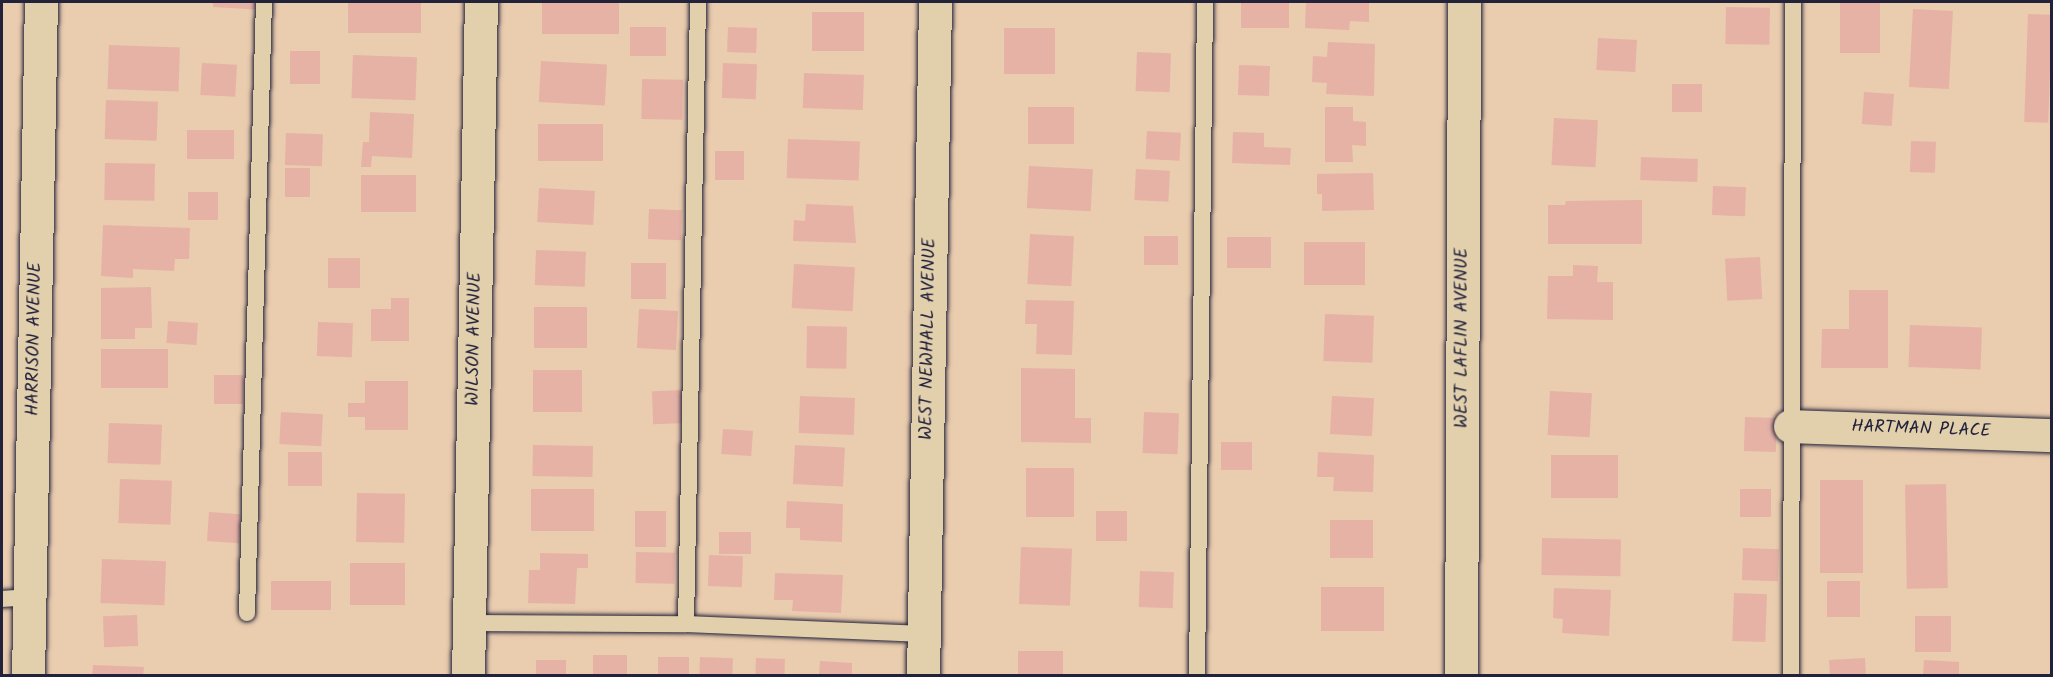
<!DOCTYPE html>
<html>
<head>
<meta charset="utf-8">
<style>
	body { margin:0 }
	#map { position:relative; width:2053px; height:677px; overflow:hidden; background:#eaccae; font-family:Kalam,sans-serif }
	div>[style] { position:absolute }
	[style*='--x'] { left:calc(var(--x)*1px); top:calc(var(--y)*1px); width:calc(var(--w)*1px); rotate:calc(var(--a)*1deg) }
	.building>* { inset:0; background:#e6b2a6; transform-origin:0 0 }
	.roads { filter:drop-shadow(0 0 2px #22223b) drop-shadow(0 0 2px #22223b) }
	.lane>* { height:16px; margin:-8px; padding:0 8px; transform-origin:8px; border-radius:8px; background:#e2d0ad }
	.street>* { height:33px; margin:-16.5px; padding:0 16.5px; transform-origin:16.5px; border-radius:16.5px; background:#e2d0ad }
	span { translate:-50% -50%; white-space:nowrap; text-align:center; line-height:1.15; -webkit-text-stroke:4.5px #e2d0ad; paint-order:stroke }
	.street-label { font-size:18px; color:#22223b }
	.frame { position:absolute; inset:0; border:3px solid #22223b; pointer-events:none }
</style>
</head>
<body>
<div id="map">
	<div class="building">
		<i style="clip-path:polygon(213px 2px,263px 2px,263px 10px,213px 7px)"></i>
		<i style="left:348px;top:2px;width:73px;height:31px"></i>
		<i style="left:542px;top:2px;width:77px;height:32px"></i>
		<i style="left:1241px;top:2px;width:48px;height:26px"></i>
		<i style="clip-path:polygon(1306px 2px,1369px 2px,1369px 22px,1350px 21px,1349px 30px,1305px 28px)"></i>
		<i style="left:1840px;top:2px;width:40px;height:51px"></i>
		<i style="left:1726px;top:7px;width:44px;height:37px;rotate:1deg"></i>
		<i style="left:1913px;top:9px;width:40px;height:78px;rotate:3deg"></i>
		<i style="left:812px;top:12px;width:52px;height:39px"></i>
		<i style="left:2028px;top:14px;width:24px;height:108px;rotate:2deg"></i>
		<i style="left:630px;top:27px;width:36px;height:29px"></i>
		<i style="left:728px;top:27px;width:29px;height:25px;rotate:2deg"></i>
		<i style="left:1004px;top:28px;width:51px;height:46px"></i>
		<i style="left:1598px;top:38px;width:39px;height:32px;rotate:3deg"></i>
		<i style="clip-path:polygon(1328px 42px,1375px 44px,1374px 96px,1326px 94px,1327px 83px,1312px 82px,1313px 56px,1327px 57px)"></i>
		<i style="left:109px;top:45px;width:71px;height:44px;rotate:2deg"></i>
		<i style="left:290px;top:51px;width:30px;height:33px"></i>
		<i style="left:1137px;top:52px;width:34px;height:39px;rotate:2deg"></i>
		<i style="left:353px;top:55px;width:64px;height:43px;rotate:2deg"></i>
		<i style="left:541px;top:61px;width:66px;height:41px;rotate:3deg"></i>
		<i style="left:202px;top:63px;width:35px;height:32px;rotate:3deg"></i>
		<i style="left:723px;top:63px;width:34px;height:35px;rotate:2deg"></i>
		<i style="left:1239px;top:65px;width:31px;height:30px;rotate:2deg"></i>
		<i style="left:804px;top:73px;width:60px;height:35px;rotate:2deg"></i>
		<i style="left:642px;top:79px;width:41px;height:40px;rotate:1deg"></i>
		<i style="left:1672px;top:84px;width:30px;height:28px"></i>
		<i style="left:1864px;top:92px;width:30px;height:32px;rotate:4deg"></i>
		<i style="left:106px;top:100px;width:52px;height:39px;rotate:2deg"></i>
		<i style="left:1028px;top:107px;width:46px;height:37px"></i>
		<i style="clip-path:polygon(1325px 107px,1353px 107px,1353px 121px,1366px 122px,1366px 146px,1352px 145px,1353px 162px,1325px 162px)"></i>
		<i style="clip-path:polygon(370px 112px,414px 114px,412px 158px,372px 156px,371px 167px,361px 167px,363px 142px,369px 142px)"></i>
		<i style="left:1554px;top:118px;width:44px;height:47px;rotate:3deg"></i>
		<i style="left:538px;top:124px;width:65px;height:37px"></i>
		<i style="left:187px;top:130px;width:47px;height:29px"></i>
		<i style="left:1147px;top:131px;width:34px;height:28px;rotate:3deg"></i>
		<i style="clip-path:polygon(1233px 132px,1264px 133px,1264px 147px,1291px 148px,1290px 165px,1232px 163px)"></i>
		<i style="left:286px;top:133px;width:37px;height:32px;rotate:2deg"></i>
		<i style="left:788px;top:139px;width:72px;height:39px;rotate:2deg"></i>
		<i style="left:1911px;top:141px;width:25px;height:31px;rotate:2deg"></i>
		<i style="left:715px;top:151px;width:29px;height:29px"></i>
		<i style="left:1641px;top:157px;width:57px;height:23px;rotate:2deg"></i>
		<i style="left:105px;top:163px;width:50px;height:37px;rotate:1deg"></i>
		<i style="left:1029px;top:166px;width:64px;height:42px;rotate:3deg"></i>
		<i style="left:285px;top:168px;width:25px;height:29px"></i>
		<i style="left:1136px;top:169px;width:34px;height:31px;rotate:3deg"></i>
		<i style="clip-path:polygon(1373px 173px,1374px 210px,1322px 211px,1322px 194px,1317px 194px,1317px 174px)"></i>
		<i style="left:416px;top:175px;width:37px;height:55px;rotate:90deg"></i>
		<i style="left:1713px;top:186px;width:33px;height:29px;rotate:2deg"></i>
		<i style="left:539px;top:188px;width:56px;height:34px;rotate:3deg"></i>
		<i style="left:188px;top:192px;width:30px;height:28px"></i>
		<i style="clip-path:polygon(1642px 200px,1642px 244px,1548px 244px,1548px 205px,1565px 205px,1566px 201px)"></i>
		<i style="clip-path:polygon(806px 204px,853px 206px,856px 243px,793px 241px,794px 220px,805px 221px)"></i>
		<i style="left:649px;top:209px;width:33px;height:30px;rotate:2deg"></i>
		<i style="clip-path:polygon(103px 225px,190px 228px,189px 259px,175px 259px,174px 271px,133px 269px,133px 278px,101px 276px)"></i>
		<i style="left:1030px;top:234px;width:44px;height:50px;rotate:3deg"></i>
		<i style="left:1144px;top:236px;width:34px;height:29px"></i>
		<i style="left:1227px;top:237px;width:44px;height:31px"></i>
		<i style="left:1304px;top:242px;width:61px;height:43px"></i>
		<i style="left:536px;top:250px;width:50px;height:35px;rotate:2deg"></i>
		<i style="left:1760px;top:257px;width:42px;height:35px;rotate:87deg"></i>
		<i style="left:328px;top:258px;width:32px;height:30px"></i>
		<i style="left:631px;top:263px;width:35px;height:36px"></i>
		<i style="left:794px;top:264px;width:61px;height:44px;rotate:3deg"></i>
		<i style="clip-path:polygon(1573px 265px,1598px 266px,1597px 282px,1613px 282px,1613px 320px,1547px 319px,1548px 276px,1573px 276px)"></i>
		<i style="clip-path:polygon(151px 287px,152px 328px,135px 328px,135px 339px,101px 339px,101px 288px)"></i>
		<i style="clip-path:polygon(1849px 290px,1888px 290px,1888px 368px,1821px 368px,1822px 329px,1849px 329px)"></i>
		<i style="clip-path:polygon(391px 298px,409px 298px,409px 341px,371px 341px,371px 309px,391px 309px)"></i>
		<i style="clip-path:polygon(1026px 300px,1074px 301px,1072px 355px,1036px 354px,1037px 324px,1025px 324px)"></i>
		<i style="left:534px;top:307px;width:53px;height:41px"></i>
		<i style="left:639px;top:309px;width:39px;height:39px;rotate:3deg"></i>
		<i style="left:1325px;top:314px;width:49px;height:47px;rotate:2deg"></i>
		<i style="left:168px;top:321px;width:30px;height:22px;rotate:4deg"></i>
		<i style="left:318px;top:322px;width:35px;height:34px;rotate:2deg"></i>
		<i style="left:1910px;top:325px;width:72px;height:42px;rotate:2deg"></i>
		<i style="left:807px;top:326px;width:40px;height:42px;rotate:1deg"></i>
		<i style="left:101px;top:349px;width:67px;height:39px"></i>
		<i style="clip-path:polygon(1021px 368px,1075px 369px,1075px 418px,1091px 418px,1091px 443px,1021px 442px)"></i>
		<i style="left:533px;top:370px;width:49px;height:42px"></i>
		<i style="left:214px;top:375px;width:29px;height:29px"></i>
		<i style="clip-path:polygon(365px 381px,408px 381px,408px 430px,365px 430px,365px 417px,348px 417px,348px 403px,365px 403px)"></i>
		<i style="left:685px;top:390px;width:33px;height:33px;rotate:88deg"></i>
		<i style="left:1550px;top:391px;width:42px;height:44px;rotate:3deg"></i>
		<i style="left:800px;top:396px;width:55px;height:37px;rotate:2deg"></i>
		<i style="left:1332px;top:396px;width:42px;height:38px;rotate:3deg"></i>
		<i style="left:281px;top:412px;width:42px;height:32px;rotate:3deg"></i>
		<i style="left:1144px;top:412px;width:35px;height:41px;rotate:2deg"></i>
		<i style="left:1745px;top:417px;width:32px;height:34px;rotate:2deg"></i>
		<i style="left:109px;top:423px;width:53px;height:40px;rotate:2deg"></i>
		<i style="left:723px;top:429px;width:30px;height:25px;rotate:4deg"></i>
		<i style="left:1221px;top:442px;width:31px;height:28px"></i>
		<i style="left:533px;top:445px;width:60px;height:31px;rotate:1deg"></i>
		<i style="left:795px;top:445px;width:50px;height:39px;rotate:3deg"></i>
		<i style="left:288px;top:452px;width:34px;height:34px"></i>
		<i style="clip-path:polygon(1318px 452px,1374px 455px,1373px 492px,1333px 491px,1334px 477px,1317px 477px)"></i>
		<i style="left:1551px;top:455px;width:67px;height:43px"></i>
		<i style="left:1026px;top:468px;width:48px;height:49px"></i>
		<i style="left:120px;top:479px;width:52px;height:44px;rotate:2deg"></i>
		<i style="left:1863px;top:480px;width:93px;height:43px;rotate:90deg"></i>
		<i style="left:1946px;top:484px;width:104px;height:41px;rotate:89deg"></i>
		<i style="left:531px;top:489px;width:63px;height:42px"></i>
		<i style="left:1740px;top:489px;width:31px;height:28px"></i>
		<i style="left:357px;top:493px;width:48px;height:49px;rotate:1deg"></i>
		<i style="clip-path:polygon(787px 501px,843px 504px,842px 542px,800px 540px,800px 528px,786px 528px)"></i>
		<i style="left:635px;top:511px;width:31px;height:36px"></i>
		<i style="left:1096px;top:511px;width:31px;height:30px"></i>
		<i style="left:209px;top:512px;width:32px;height:29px;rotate:4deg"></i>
		<i style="left:1330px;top:520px;width:43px;height:38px"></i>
		<i style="left:751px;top:532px;width:22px;height:32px;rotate:90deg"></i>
		<i style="left:1542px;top:538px;width:79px;height:37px;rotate:1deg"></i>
		<i style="left:1021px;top:547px;width:51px;height:57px;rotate:2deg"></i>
		<i style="left:1743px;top:548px;width:36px;height:32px;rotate:2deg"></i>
		<i style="left:636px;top:552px;width:39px;height:31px;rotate:1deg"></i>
		<i style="clip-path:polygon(540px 553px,588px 554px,588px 568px,577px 568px,575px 604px,528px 603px,529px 570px,540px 570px)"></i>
		<i style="left:709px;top:555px;width:34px;height:31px;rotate:2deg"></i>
		<i style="left:102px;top:559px;width:64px;height:44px;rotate:2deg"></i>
		<i style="left:350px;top:563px;width:55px;height:42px"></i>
		<i style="left:1140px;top:571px;width:34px;height:36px;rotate:2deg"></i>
		<i style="clip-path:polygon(775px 573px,843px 575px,841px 613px,792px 611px,793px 600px,774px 600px)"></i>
		<i style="left:271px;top:581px;width:60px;height:29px"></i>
		<i style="left:1827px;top:581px;width:33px;height:36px"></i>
		<i style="left:1321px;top:587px;width:63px;height:44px"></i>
		<i style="clip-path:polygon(1554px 588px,1611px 590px,1609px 636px,1562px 633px,1563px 619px,1553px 618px)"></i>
		<i style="left:1734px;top:593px;width:33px;height:48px;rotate:2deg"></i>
		<i style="left:137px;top:615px;width:31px;height:34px;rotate:88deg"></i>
		<i style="left:1915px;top:616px;width:36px;height:36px"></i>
		<i style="left:1063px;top:651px;width:25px;height:45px;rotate:90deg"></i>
		<i style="left:593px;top:655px;width:34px;height:21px"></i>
		<i style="left:658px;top:657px;width:31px;height:19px"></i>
		<i style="left:700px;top:657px;width:33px;height:19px;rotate:2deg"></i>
		<i style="left:756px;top:658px;width:29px;height:18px;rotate:2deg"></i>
		<i style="left:1865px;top:658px;width:18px;height:36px;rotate:87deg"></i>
		<i style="left:536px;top:660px;width:30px;height:16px"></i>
		<i style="clip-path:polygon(1924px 660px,1959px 662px,1959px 676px,1923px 676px)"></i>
		<i style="clip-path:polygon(820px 661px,852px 663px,852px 676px,819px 676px)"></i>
		<i style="clip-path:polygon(93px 665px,144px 667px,143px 676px,92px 676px)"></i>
	</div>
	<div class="roads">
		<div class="lane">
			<i style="--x:2;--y:599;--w:28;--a:-4"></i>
			<i style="--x:247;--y:613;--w:611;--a:-88.41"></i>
			<i style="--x:469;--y:623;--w:217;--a:0.3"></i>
			<i style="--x:686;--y:624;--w:238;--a:2.4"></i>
			<i style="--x:686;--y:624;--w:622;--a:-88.89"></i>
			<i style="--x:1197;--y:676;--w:674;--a:-89.32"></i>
			<i style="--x:1791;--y:676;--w:674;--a:-89.83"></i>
		</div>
		<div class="street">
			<i style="--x:1790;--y:426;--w:262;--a:2"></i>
			<i style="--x:28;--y:676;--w:674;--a:-88.9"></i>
			<i style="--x:468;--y:676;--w:674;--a:-88.9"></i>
			<i style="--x:923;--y:676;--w:674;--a:-88.98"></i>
			<i style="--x:1461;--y:676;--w:674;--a:-89.74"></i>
		</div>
	</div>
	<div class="street-label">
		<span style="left:1463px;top:338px;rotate:-90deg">WEST LAFLIN AVENUE</span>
		<span style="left:35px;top:339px;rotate:-89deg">HARRISON AVENUE</span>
		<span style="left:475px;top:339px;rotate:-89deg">WILSON AVENUE</span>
		<span style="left:929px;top:339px;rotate:-89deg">WEST NEWHALL AVENUE</span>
		<span style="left:1921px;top:430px;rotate:2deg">HARTMAN PLACE</span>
	</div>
	<div class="frame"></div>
</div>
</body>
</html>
